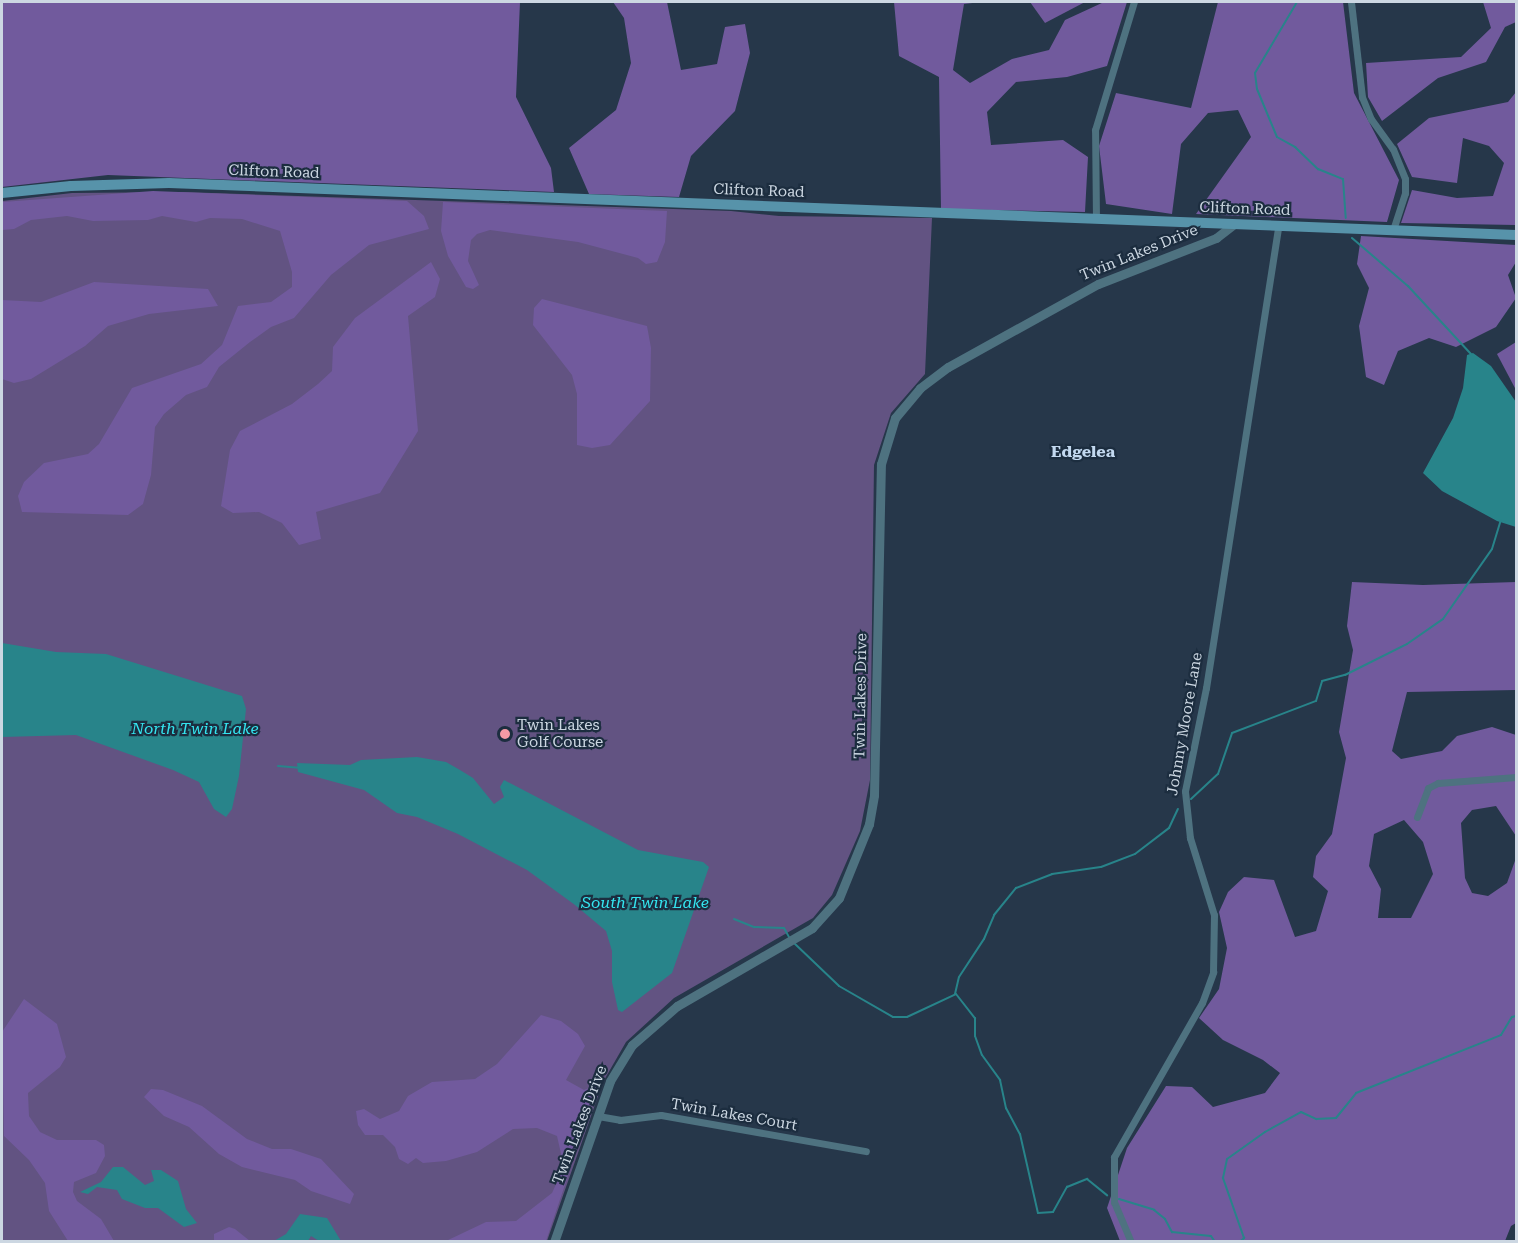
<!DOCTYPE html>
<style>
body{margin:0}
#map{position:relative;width:1518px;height:1243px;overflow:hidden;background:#26374a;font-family:"Roboto Serif",serif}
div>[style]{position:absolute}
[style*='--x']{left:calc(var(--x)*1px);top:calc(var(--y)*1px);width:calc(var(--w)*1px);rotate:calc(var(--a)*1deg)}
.green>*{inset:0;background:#625382}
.forest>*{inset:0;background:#715a9d}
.water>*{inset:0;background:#28848a}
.stream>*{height:2px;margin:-1px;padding:0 1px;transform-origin:1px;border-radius:1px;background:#28848a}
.minor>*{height:7px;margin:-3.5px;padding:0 3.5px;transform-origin:3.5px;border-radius:3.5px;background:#4e7280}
.tertiary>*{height:9px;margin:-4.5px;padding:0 4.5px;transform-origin:4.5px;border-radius:4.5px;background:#4e7280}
.secondary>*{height:10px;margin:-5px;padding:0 5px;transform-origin:5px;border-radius:5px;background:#5793aa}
.dots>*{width:16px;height:16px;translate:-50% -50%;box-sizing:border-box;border:3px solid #1c2d3f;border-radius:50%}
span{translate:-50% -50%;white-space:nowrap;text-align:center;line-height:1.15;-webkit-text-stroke:4.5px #1c2d3f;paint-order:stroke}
.street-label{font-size:15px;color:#ccd7e2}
.poi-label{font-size:15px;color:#ccd7e2}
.left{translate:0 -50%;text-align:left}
.neighbourhood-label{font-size:16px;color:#c3d9f0;font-weight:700}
.water-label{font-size:16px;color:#34e5ef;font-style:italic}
.frame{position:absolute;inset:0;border:3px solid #ccd7e2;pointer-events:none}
</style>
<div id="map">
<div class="green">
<i style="clip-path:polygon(183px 192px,731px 211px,779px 216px,932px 218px,925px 374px,891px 413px,874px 465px,870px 780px,860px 831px,832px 895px,813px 918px,674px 998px,626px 1042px,603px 1082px,547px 1241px,2px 1241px,2px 201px,72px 193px)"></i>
</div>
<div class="forest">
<i style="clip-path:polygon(2px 2px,520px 2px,516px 97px,551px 168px,554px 192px,108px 175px,2px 187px)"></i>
<i style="clip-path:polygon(613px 2px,667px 2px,681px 70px,717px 64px,725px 27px,745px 24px,750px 53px,735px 111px,691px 156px,679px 197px,589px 194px,569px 148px,616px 110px,631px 63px,624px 18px)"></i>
<i style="clip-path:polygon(894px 2px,981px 2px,964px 4px,953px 70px,970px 83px,1012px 59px,1049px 50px,1065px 20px,1104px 2px,1127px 2px,1107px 66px,1067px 77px,1016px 82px,987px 112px,991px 145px,1063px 140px,1088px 157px,1085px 212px,941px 209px,939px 77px,899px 56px)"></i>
<i style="clip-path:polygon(1030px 2px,1085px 2px,1045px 23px)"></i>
<i style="clip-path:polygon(1218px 2px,1343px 2px,1354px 93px,1399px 180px,1387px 222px,1196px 214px,1251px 137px,1238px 110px,1208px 113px,1181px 144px,1172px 214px,1106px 204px,1099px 146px,1116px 93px,1191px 108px)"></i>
<i style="clip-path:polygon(1483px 2px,1516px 2px,1516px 22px,1505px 27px,1486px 62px,1438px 78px,1382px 121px,1368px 97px,1366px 63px,1461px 57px,1491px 28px)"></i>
<i style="clip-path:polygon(1516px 92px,1516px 225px,1401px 223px,1412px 190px,1457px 198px,1493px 196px,1504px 163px,1489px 146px,1463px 138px,1457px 183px,1412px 177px,1397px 144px,1429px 118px,1508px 102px)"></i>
<i style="clip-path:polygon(153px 191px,407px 201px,424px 216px,429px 229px,369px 245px,331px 275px,294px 318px,271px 327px,250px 342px,219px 367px,207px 387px,186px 395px,164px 414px,155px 427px,151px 475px,143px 504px,128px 515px,22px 512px,18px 496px,24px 482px,44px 463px,88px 454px,99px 444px,132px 388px,201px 364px,222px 345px,238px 306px,271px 302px,292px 287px,292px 272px,280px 231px,242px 219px,210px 218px,196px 222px,162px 216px,148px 220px,93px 221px,67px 216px,31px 220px,14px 229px,2px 230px,2px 202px)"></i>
<i style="clip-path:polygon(443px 202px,667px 211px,665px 242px,657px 262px,646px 264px,638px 258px,578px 242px,490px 230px,477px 234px,471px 240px,468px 261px,479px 285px,473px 289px,466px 287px,448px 256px,441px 231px)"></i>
<i style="clip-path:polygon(1361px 236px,1516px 245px,1516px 262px,1508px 275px,1516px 298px,1496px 327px,1456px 347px,1429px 338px,1398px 351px,1384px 385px,1366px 377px,1359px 326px,1369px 288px,1357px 264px)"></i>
<i style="clip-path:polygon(431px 262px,440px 279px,435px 297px,408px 316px,418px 431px,380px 493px,316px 512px,321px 539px,299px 545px,282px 523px,259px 512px,233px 513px,221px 506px,230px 450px,240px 431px,292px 404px,318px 384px,332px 371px,333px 347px,355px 318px)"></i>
<i style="clip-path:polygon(94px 282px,208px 289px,218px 306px,149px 314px,108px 326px,85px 346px,31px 379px,14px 383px,2px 379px,2px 300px,41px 302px)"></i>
<i style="clip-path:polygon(542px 299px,647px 326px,651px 348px,650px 401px,610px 445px,592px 448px,577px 445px,577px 394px,572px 375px,533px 325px,534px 308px)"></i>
<i style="clip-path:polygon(1516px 342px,1516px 390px,1497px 354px)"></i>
<i style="clip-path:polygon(evenodd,1352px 582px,1423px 585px,1516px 582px,1516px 690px,1407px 692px,1392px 751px,1401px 759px,1442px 751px,1457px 736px,1492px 727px,1516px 735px,1516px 836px,1496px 806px,1472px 810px,1461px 823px,1465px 878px,1472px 893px,1488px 896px,1507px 883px,1516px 858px,1516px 1223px,1511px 1226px,1505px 1241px,1120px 1241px,1107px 1208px,1127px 1148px,1166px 1086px,1192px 1087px,1213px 1107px,1265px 1093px,1280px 1073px,1263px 1060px,1223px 1040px,1199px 1018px,1219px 989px,1227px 948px,1219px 912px,1228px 892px,1244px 877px,1274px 880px,1295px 937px,1316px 931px,1328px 891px,1313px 877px,1316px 856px,1332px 834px,1346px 758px,1339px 732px,1353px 650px,1347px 626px,1352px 582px,1404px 820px,1423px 842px,1433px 874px,1411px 918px,1378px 918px,1381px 889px,1369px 866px,1374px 834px,1404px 820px)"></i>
<i style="clip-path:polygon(24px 999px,57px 1024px,66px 1057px,60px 1067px,28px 1093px,29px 1116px,40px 1132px,57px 1140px,96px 1140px,104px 1145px,105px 1156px,96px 1173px,74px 1182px,73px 1192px,77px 1201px,101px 1219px,114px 1241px,68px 1241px,49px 1211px,45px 1183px,29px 1160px,4px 1136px,2px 1032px)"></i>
<i style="clip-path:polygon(541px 1015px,561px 1021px,578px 1034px,585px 1046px,566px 1080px,584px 1090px,599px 1084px,546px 1241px,446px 1241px,486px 1222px,516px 1221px,552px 1193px,564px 1167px,557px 1136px,537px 1128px,513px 1129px,477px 1152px,446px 1161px,423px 1163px,416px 1158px,408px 1164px,399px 1159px,395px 1147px,383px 1135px,365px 1135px,358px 1125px,356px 1111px,364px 1109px,380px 1119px,399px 1111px,408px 1096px,432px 1082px,475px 1079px,497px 1064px)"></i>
<i style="clip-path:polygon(151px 1089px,163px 1090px,202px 1106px,247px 1139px,272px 1149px,291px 1149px,321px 1159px,354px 1194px,350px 1204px,311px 1191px,295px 1180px,242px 1167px,219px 1154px,189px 1127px,164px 1116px,144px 1097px)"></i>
<i style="clip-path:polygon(229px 1227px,235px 1229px,250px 1241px,214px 1241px,214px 1234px)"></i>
</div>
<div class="water">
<i style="clip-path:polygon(1473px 353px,1491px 366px,1516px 402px,1516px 527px,1497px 521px,1442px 491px,1423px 473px,1453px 418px,1463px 388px,1467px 355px)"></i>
<i style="clip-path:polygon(2px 643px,56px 652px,106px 654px,242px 696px,246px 709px,239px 776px,232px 809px,226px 817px,214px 809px,199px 782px,173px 770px,76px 735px,2px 737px)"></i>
<i style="clip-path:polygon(417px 757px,446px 762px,460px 770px,473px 778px,494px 804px,504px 797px,500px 787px,504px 780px,638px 850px,703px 862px,709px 867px,672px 973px,622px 1012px,618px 1010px,612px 982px,612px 951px,606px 931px,575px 905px,527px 870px,458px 834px,417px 817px,397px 813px,364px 790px,298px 772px,297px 763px,350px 765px,361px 760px)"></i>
<i style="clip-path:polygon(113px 1167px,123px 1167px,145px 1185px,154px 1181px,151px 1170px,161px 1170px,178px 1181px,186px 1209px,197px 1223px,184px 1227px,158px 1208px,145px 1208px,122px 1199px,117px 1190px,97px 1187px,88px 1194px,80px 1192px,101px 1182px)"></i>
<i style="clip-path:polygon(300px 1214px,327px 1218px,341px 1241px,319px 1241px,311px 1236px,308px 1241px,274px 1241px,286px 1234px)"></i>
</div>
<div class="stream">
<i style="--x:1297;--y:2;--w:82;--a:120.6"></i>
<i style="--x:1255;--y:73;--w:16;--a:83"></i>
<i style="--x:1257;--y:89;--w:52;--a:67.4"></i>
<i style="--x:1277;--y:137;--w:21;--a:29"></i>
<i style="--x:1295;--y:147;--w:32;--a:44"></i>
<i style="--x:1318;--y:169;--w:27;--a:22"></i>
<i style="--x:1343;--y:179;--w:39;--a:86"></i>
<i style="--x:1352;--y:238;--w:74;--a:40.6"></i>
<i style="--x:1408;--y:286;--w:93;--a:47.2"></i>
<i style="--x:278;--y:766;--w:21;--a:5"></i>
<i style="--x:1191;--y:799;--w:37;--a:-43"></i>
<i style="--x:1218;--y:774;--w:43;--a:-71.1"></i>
<i style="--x:1232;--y:733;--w:90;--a:-20.9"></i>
<i style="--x:1316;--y:701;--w:21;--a:-73"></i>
<i style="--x:1322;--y:681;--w:24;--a:-15"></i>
<i style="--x:1345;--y:675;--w:69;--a:-26.6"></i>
<i style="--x:1407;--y:644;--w:44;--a:-34.8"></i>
<i style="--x:1443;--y:619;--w:85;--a:-55"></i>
<i style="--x:1492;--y:549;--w:30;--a:-73"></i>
<i style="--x:734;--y:919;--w:22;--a:22"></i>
<i style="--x:754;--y:927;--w:30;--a:2"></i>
<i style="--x:784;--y:928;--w:13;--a:61"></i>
<i style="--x:794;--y:943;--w:62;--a:43.7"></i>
<i style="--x:839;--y:986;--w:62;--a:29.9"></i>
<i style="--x:893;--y:1017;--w:14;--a:0"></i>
<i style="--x:907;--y:1017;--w:54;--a:-25.1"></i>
<i style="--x:956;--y:994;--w:31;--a:52"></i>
<i style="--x:975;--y:1018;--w:18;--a:90"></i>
<i style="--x:975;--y:1036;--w:20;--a:70"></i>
<i style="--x:982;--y:1055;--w:31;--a:54"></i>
<i style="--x:1000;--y:1080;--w:29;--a:78"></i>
<i style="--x:1006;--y:1108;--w:30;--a:62"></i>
<i style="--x:1020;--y:1134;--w:81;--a:77.2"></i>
<i style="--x:1038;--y:1213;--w:15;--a:-4"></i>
<i style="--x:1053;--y:1212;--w:29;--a:-61"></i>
<i style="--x:1067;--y:1187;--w:22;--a:-22"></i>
<i style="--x:1087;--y:1179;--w:26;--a:39"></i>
<i style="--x:955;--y:994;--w:17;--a:-77"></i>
<i style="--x:959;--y:977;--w:45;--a:-56.7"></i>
<i style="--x:984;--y:939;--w:26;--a:-67"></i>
<i style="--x:994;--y:915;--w:35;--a:-51"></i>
<i style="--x:1016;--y:888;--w:39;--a:-21"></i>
<i style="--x:1052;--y:874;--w:49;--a:-8.1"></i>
<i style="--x:1101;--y:867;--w:36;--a:-21"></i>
<i style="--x:1135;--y:854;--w:43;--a:-37.4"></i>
<i style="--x:1169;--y:828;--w:21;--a:-65"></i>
<i style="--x:1119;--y:1199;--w:37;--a:17"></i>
<i style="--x:1154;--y:1210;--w:14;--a:39"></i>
<i style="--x:1165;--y:1219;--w:15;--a:62"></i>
<i style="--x:1172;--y:1232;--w:39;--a:6"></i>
<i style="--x:1211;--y:1236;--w:7;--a:56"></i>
<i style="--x:1240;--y:1242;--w:6;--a:-45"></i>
<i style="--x:1244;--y:1238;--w:64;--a:-109.3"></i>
<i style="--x:1223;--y:1178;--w:19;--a:-78"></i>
<i style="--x:1227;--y:1159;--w:47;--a:-35.4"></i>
<i style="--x:1265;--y:1132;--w:41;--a:-29.1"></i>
<i style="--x:1301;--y:1112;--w:17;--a:25"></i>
<i style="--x:1316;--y:1119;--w:20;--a:-3"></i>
<i style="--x:1336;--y:1118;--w:32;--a:-51"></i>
<i style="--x:1356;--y:1093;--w:156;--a:-21.8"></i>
<i style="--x:1501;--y:1035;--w:21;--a:-59"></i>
<i style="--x:1512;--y:1017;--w:4;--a:-14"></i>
</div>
<div class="minor">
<i style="--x:1351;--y:2;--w:96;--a:83.4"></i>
<i style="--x:1362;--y:97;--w:24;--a:68"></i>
<i style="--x:1371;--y:119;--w:37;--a:54"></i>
<i style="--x:1393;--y:149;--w:32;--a:68"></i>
<i style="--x:1405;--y:179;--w:14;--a:90"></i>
<i style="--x:1405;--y:193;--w:39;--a:108"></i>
<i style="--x:1096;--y:219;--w:89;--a:-90.6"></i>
<i style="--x:1095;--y:130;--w:134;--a:-73.1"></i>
<i style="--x:1417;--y:817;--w:31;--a:-69"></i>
<i style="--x:1428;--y:788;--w:11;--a:-27"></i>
<i style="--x:1438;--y:783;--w:78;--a:-4.4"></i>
<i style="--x:598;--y:1116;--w:22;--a:10"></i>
<i style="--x:620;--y:1120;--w:41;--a:-7"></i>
<i style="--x:661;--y:1115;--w:208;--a:10"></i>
<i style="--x:1131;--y:1242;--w:43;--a:-113"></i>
<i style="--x:1114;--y:1202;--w:45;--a:-90"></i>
<i style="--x:1114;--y:1157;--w:177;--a:-60.3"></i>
<i style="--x:1202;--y:1003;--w:33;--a:-70"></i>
<i style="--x:1213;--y:972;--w:57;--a:-89"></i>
<i style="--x:1214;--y:915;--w:81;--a:-107.3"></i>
<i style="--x:1190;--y:838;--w:47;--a:-96.1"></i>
<i style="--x:1185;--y:791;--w:105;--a:-78.5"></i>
<i style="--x:1206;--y:688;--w:468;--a:-81.1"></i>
</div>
<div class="tertiary">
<i style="--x:554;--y:1242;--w:170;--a:-70.8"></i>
<i style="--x:610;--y:1081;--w:42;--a:-58.6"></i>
<i style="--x:632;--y:1045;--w:60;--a:-40.9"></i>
<i style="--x:677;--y:1006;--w:156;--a:-30"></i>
<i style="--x:812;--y:928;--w:40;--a:-48"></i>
<i style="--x:839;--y:898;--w:80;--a:-67.9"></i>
<i style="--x:869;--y:824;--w:29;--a:-80"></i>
<i style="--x:874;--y:795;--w:331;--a:-88.8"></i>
<i style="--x:881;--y:464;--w:48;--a:-73.1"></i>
<i style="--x:895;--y:418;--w:39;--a:-50"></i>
<i style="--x:920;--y:388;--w:35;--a:-37"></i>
<i style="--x:948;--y:367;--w:171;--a:-29"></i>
<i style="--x:1098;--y:284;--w:127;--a:-21.3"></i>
<i style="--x:1216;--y:238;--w:23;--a:-38"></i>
</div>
<div class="secondary">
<i style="--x:2;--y:193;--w:69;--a:-5.8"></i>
<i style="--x:71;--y:186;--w:98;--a:-1.8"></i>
<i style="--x:169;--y:183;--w:1348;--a:2.21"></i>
</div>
<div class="dots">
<i style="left:505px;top:734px;background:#f49aa5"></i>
</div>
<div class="street-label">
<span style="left:274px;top:172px;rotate:2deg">Clifton Road</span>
<span style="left:759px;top:191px;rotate:2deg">Clifton Road</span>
<span style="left:1245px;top:209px;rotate:2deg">Clifton Road</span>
<span style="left:1139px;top:253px;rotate:-22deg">Twin Lakes Drive</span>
<span style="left:861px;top:696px;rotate:-89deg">Twin Lakes Drive</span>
<span style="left:1185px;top:724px;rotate:-80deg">Johnny Moore Lane</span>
<span style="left:734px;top:1115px;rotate:10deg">Twin Lakes Court</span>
<span style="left:580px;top:1125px;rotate:-69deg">Twin Lakes Drive</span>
</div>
<div class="poi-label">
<span class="left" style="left:517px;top:734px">Twin Lakes<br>Golf Course</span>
</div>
<div class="neighbourhood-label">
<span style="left:1083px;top:452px">Edgelea</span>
</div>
<div class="water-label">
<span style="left:195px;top:729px">North Twin Lake</span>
<span style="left:645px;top:903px">South Twin Lake</span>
</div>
<div class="frame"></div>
</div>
